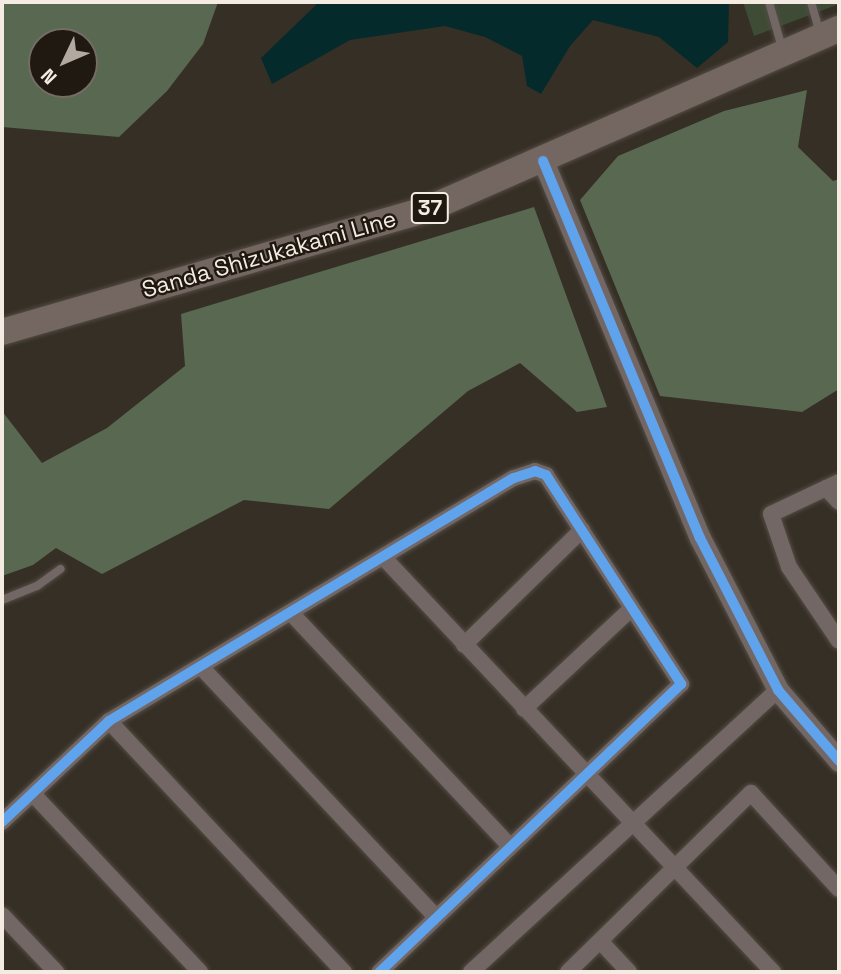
<!DOCTYPE html>
<style>
body{margin:0}
#map{position:relative;width:841px;height:974px;overflow:hidden;background:#362f25;font-family:"Space Grotesk",sans-serif}
div>[style]{position:absolute}
[style*='--x']{left:calc(var(--x)*1px);top:calc(var(--y)*1px);width:calc(var(--w)*1px);rotate:calc(var(--a)*1deg)}
.green>*{inset:0;background:#3e4c36}
.forest>*{inset:0;background:#596850}
.water>*{inset:0;background:#052a2b}
.roads{filter:drop-shadow(0 0 2px #534c45) drop-shadow(0 0 2px #534c45)}
.service>*{height:8px;margin:-4px;padding:0 4px;transform-origin:4px;border-radius:4px;background:#726765}
.minor>*{height:16px;margin:-8px;padding:0 8px;transform-origin:8px;border-radius:8px;background:#726765}
.tertiary>*{height:21px;margin:-10.5px;padding:0 10.5px;transform-origin:10.5px;border-radius:10.5px;background:#726765}
.primary>*{height:26px;margin:-13px;padding:0 13px;transform-origin:13px;border-radius:13px;background:#746761}
.cycleway>*{height:10px;margin:-5px;padding:0 5px;transform-origin:5px;border-radius:5px;background:#60a3ed}
span{translate:-50% -50%;white-space:nowrap;text-align:center;line-height:1.15;-webkit-text-stroke:5px #1f1912;paint-order:stroke}
.shield-label span{padding:2px 5px;background:#1f1912;border:2px solid;border-radius:5px;-webkit-text-stroke-width:0}
.shield-label{font-size:21px;color:#f4ece2;font-weight:700}
.street-label{font-size:23px;color:#f4ece2}
.frame{position:absolute;inset:0;border:4px solid #f4ece2;pointer-events:none}
.north{position:absolute;left:28px;top:28px;width:70px;height:70px;box-sizing:border-box;background:#1f1912;border:2px solid #746d65;border-radius:50%;rotate:226deg;font-size:19px;font-weight:700;line-height:28px;text-align:center;color:#f4ece2}
.north::after{content:'';display:block;margin:auto;width:24px;height:32px;background:#b2aaa0;clip-path:polygon(50% 0,100% 100%,50% 72%,0 100%)}
</style>
<div id="map">
<div class="green">
<i style="clip-path:polygon(743px 2px,839px 2px,839px 4px,754px 36px)"></i>
</div>
<div class="forest">
<i style="clip-path:polygon(evenodd,2px 2px,218px 2px,203px 44px,167px 91px,119px 137px,2px 127px,2px 2px,42px 42px,84px 42px,84px 84px,42px 84px,42px 42px)"></i>
<i style="clip-path:polygon(807px 90px,798px 147px,833px 181px,839px 179px,839px 389px,802px 412px,660px 396px,580px 200px,618px 156px,724px 111px)"></i>
<i style="clip-path:polygon(534px 207px,607px 407px,577px 412px,520px 363px,468px 391px,329px 509px,244px 500px,102px 574px,56px 548px,33px 565px,2px 576px,2px 411px,42px 463px,107px 428px,185px 366px,181px 314px)"></i>
</div>
<div class="water">
<i style="clip-path:polygon(319px 2px,729px 2px,728px 42px,697px 68px,659px 37px,593px 20px,570px 46px,541px 94px,527px 86px,522px 56px,485px 37px,445px 26px,350px 40px,272px 84px,261px 58px)"></i>
</div>
<div class="roads">
<div class="service">
<i style="--x:769;--y:2;--w:48;--a:74.2"></i>
<i style="--x:811;--y:2;--w:33;--a:74"></i>
<i style="--x:2;--y:600;--w:38;--a:-22"></i>
<i style="--x:37;--y:586;--w:29;--a:-36"></i>
</div>
<div class="minor">
<i style="--x:839;--y:482;--w:75;--a:154.8"></i>
<i style="--x:771;--y:514;--w:56;--a:71.2"></i>
<i style="--x:789;--y:567;--w:89;--a:56"></i>
<i style="--x:826;--y:488;--w:19;--a:47"></i>
<i style="--x:385;--y:559;--w:567;--a:46.79"></i>
<i style="--x:292;--y:614;--w:318;--a:46.8"></i>
<i style="--x:464;--y:645;--w:165;--a:-44.3"></i>
<i style="--x:203;--y:669;--w:340;--a:46.8"></i>
<i style="--x:524;--y:709;--w:146;--a:-43.1"></i>
<i style="--x:109;--y:721;--w:344;--a:46.9"></i>
<i style="--x:33;--y:794;--w:244;--a:46.8"></i>
<i style="--x:2;--y:822;--w:147;--a:-43.3"></i>
<i style="--x:109;--y:721;--w:472;--a:-31"></i>
<i style="--x:514;--y:478;--w:22;--a:-18"></i>
<i style="--x:535;--y:471;--w:12;--a:20"></i>
<i style="--x:546;--y:475;--w:249;--a:57.1"></i>
<i style="--x:681;--y:684;--w:417;--a:136.3"></i>
<i style="--x:2;--y:915;--w:79;--a:46.5"></i>
<i style="--x:601;--y:942;--w:41;--a:47"></i>
<i style="--x:471;--y:972;--w:417;--a:-42.6"></i>
<i style="--x:568;--y:972;--w:256;--a:-44.4"></i>
<i style="--x:751;--y:793;--w:130;--a:47.5"></i>
</div>
<div class="tertiary">
<i style="--x:543;--y:161;--w:408;--a:67.4"></i>
<i style="--x:700;--y:538;--w:171;--a:62.8"></i>
<i style="--x:778;--y:690;--w:94;--a:49.3"></i>
</div>
<div class="primary">
<i style="--x:2;--y:332;--w:443;--a:-16.1"></i>
<i style="--x:428;--y:209;--w:449;--a:-23.7"></i>
</div>
</div>
<div class="cycleway">
<i style="--x:543;--y:161;--w:408;--a:67.4"></i>
<i style="--x:700;--y:538;--w:171;--a:62.8"></i>
<i style="--x:778;--y:690;--w:94;--a:49.3"></i>
<i style="--x:2;--y:822;--w:147;--a:-43.3"></i>
<i style="--x:109;--y:721;--w:472;--a:-31"></i>
<i style="--x:514;--y:478;--w:22;--a:-18"></i>
<i style="--x:535;--y:471;--w:12;--a:20"></i>
<i style="--x:546;--y:475;--w:249;--a:57.1"></i>
<i style="--x:681;--y:684;--w:417;--a:136.3"></i>
</div>
<div class="shield-label">
<span style="left:430px;top:208px">37</span>
</div>
<div class="street-label">
<span style="left:269px;top:254px;rotate:-16deg">Sanda Shizukakami Line</span>
</div>
<div class="frame"></div>
<div class="north">N</div>
</div>
